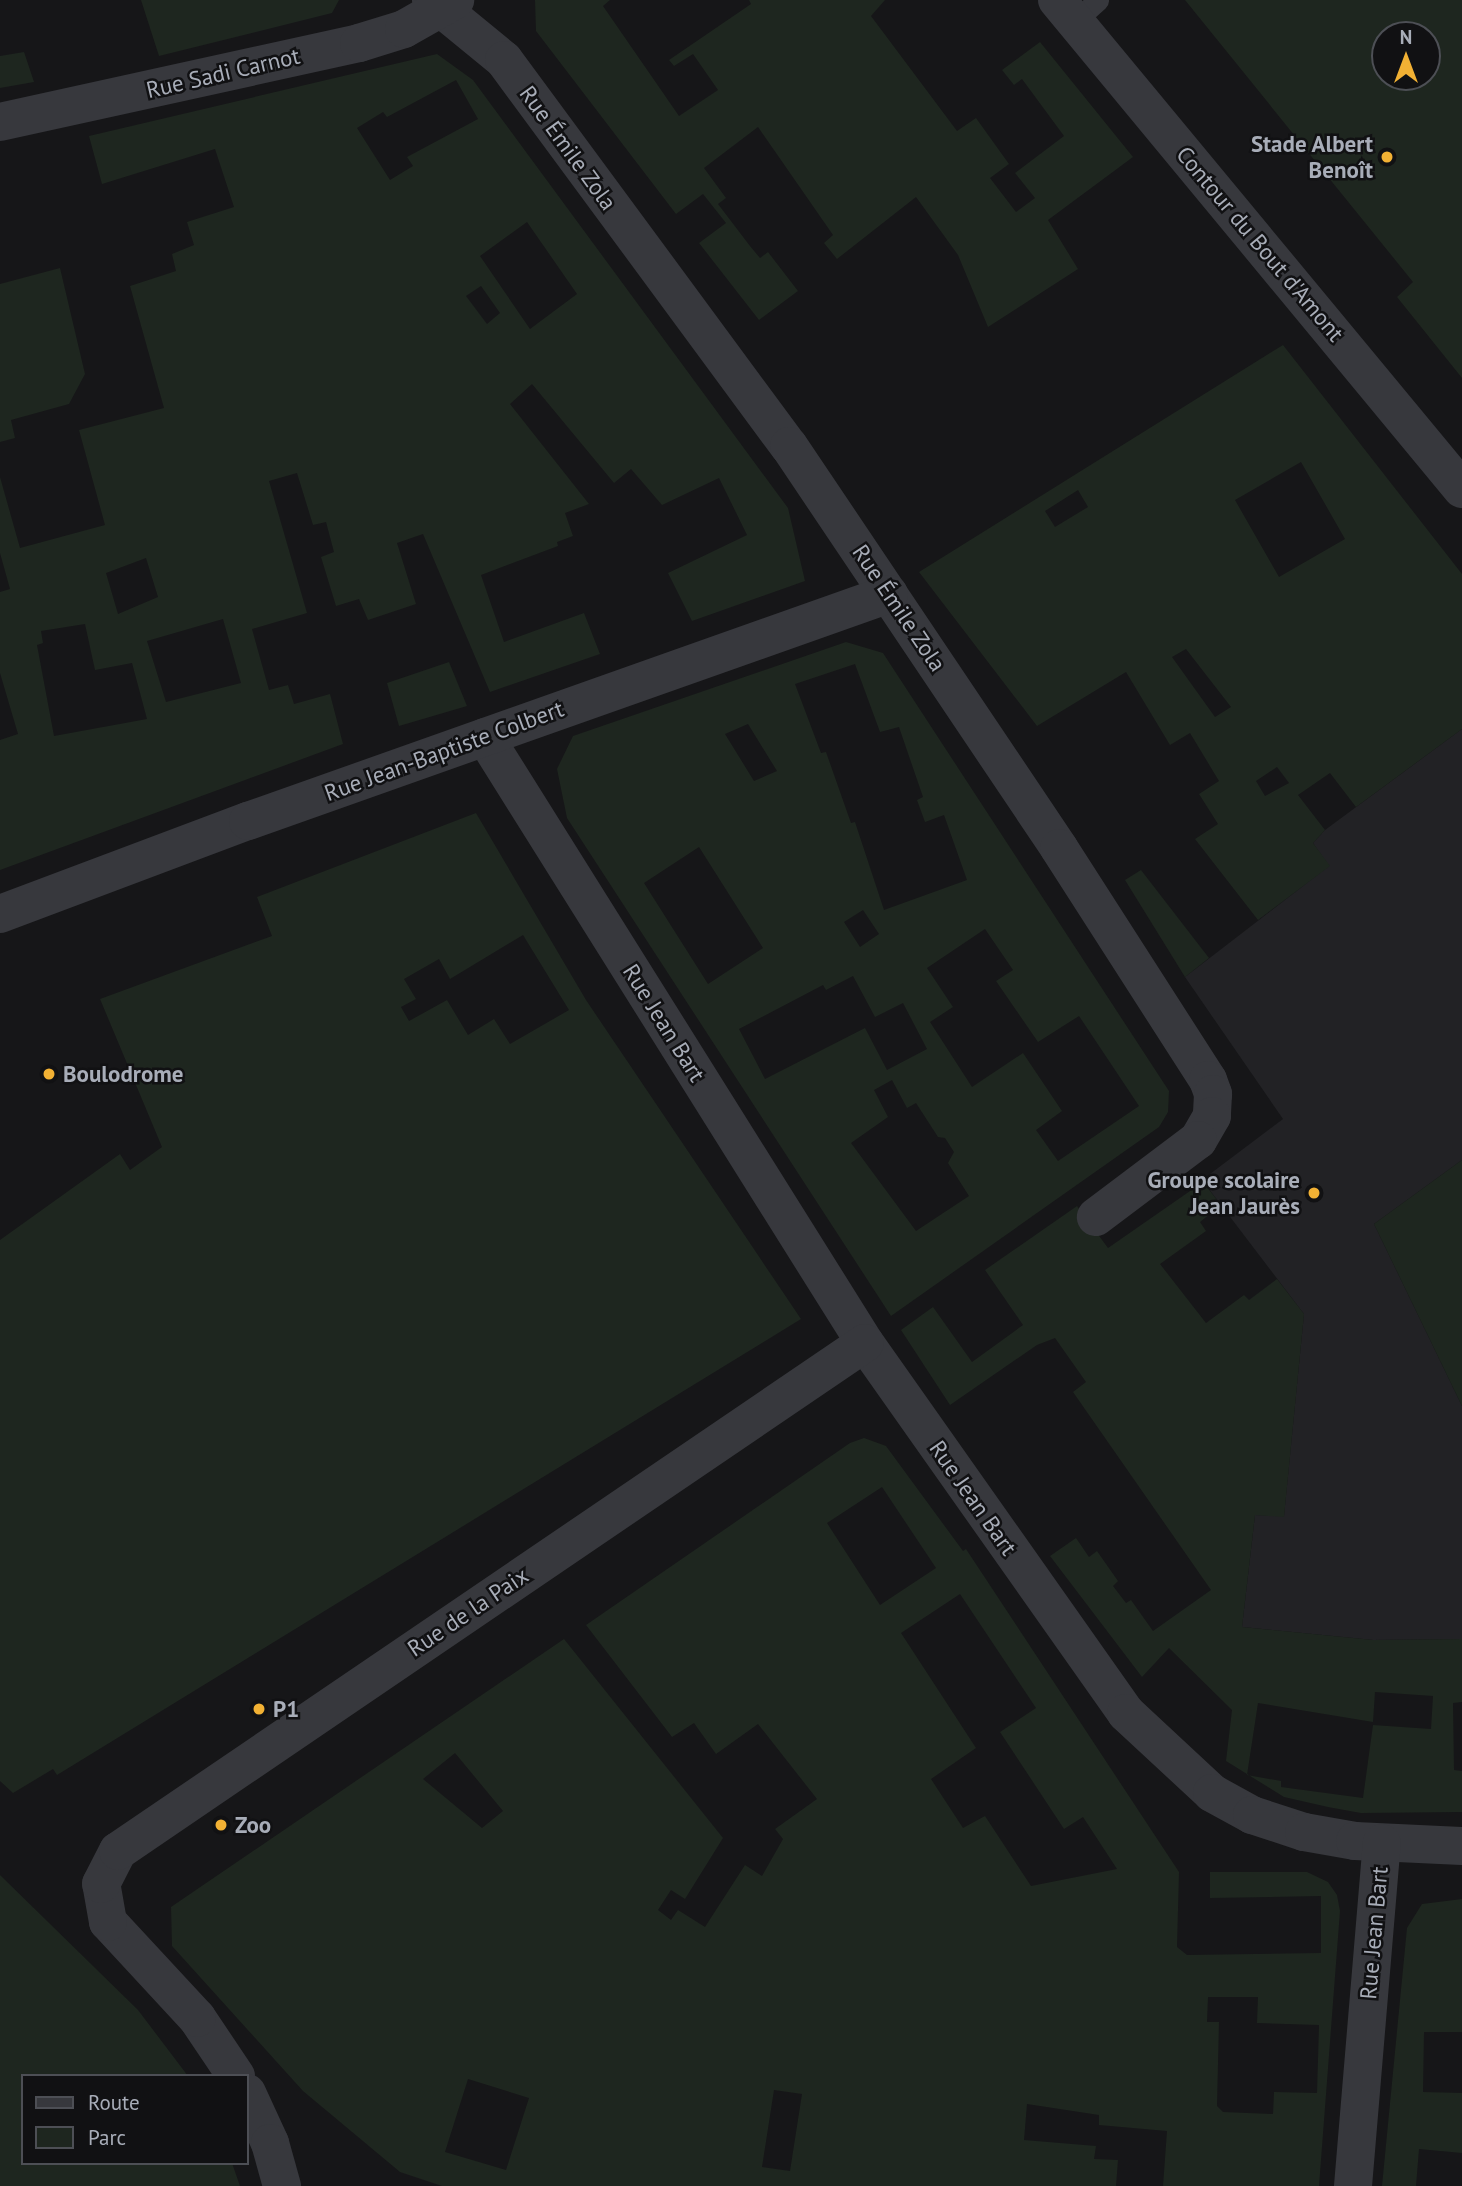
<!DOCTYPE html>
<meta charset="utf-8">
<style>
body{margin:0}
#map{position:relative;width:1462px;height:2186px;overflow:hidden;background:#161618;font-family:"PT Sans",sans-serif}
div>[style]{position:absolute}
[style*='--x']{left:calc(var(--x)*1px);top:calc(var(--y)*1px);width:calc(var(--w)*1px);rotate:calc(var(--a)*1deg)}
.built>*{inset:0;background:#222225}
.green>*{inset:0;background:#1e261f}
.lane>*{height:21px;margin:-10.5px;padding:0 10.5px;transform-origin:10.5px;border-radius:10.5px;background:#37383d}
.street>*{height:38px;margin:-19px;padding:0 19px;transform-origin:19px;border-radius:19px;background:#37383d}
.dots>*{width:19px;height:19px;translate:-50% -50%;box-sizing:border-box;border:4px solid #111113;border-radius:50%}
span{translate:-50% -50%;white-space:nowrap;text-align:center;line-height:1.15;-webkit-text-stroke:5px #111113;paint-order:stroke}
.street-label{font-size:23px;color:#a8adb8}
.poi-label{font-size:23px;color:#a8adb8;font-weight:700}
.right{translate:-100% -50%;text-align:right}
.left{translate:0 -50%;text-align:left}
.legend{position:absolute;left:21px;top:2074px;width:228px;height:91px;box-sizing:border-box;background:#111113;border:2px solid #4d4f55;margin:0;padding:9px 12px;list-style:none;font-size:21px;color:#a8adb8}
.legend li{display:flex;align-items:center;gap:14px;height:35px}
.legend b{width:35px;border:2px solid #4d4f55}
.north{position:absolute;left:1371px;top:21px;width:70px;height:70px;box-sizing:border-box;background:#111113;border:2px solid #4d4f55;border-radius:50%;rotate:0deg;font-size:19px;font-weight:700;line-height:28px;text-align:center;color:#a8adb8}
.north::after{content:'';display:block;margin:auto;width:24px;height:32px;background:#f2b134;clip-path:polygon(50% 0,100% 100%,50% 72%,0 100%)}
</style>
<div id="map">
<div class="built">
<i style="clip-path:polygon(1462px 729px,1462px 1160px,1374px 1224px,1462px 1406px,1462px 1639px,1373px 1640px,1242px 1627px,1255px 1515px,1284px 1516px,1304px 1314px,1202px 1180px,1283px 1119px,1185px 977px,1329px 866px,1313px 843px,1325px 830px)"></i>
</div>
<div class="green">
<i style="clip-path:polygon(141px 0,339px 0,332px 13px,159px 56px)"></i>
<i style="clip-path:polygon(535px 0,610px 0,603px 6px,679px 116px,718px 90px,693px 54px,674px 66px,669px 60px,751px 4px,749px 0,885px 0,871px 16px,957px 131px,976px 118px,1009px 164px,990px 178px,1016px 212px,1035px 198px,1015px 173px,1064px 136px,1022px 79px,1014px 85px,1002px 70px,1040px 42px,1133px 157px,1048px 220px,1078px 269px,988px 327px,958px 255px,916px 197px,837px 259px,824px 243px,833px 235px,758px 127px,704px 168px,726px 198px,718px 204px,750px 246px,760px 258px,768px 252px,798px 291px,759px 320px,699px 243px,726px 223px,703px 194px,676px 214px,536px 31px)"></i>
<i style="clip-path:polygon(evenodd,1185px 0,1462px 0,1462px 378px,1397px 297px,1413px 282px,1185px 0,1385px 35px,1427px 35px,1427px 77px,1385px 77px,1385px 35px)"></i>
<i style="clip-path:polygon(24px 52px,34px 82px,0 88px,0 56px)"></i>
<i style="clip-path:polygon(evenodd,437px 54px,473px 80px,788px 508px,805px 581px,692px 621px,668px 573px,747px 535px,719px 478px,662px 505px,631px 469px,614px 483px,532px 384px,510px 404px,589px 504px,565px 513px,573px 536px,557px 542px,558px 546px,481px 575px,504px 642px,584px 613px,600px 654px,490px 692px,423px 534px,397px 543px,416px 604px,368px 620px,359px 599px,336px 606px,321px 557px,334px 552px,326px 522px,313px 525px,297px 473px,269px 481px,307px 613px,252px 629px,269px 690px,288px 685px,294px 704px,330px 694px,343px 744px,0 870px,0 740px,18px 734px,0 673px,0 592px,10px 589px,0 553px,0 477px,20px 548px,105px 525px,79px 430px,164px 408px,130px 286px,176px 271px,172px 254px,194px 245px,187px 222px,234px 207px,215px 149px,102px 184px,89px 136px,437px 54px,456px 80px,478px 119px,407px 157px,413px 166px,390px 180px,357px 128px,383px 112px,387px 117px,456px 80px,437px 54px,527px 222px,577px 294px,530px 329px,480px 256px,527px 222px,437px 54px,481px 286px,500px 313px,487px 324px,466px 296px,481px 286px,437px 54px,146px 558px,158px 597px,118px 614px,106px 573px,146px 558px,437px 54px,223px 619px,241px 683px,166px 702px,147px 641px,223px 619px,437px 54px,85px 624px,95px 670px,132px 663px,147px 719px,54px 736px,37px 645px,43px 643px,41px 631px,85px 624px)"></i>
<i style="clip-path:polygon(60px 268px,85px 374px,69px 404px,11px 420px,15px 438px,0 442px,0 284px)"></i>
<i style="clip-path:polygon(evenodd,1283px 345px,1462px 574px,1462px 729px,1356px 807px,1330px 773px,1298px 795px,1325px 830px,1313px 843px,1330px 866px,1258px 920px,1195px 839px,1218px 824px,1199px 794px,1219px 781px,1190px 733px,1170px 745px,1126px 672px,1037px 726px,919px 572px,1283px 345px,1301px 462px,1345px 539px,1279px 577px,1235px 500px,1301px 462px,1283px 345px,1078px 490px,1088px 507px,1055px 527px,1045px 511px,1078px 490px,1283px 345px,1186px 649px,1231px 707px,1215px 717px,1172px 657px,1186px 649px,1283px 345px,1277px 767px,1289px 783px,1265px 796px,1256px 781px,1277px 767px)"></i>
<i style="clip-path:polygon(evenodd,846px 642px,883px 653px,1169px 1091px,1168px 1112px,1159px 1127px,891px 1316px,567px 818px,557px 769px,573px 736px,846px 642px,855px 664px,880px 732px,899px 727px,923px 797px,917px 800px,925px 822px,944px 815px,967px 880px,884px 910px,855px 822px,851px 823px,826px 752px,821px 753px,795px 684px,855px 664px,846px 642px,748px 724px,777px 771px,754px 781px,725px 734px,748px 724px,846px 642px,699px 847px,763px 948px,708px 984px,644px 883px,699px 847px,846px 642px,863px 910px,879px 934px,860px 947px,844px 922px,863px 910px,846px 642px,985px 929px,1013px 970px,996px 981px,1038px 1042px,1079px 1016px,1139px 1106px,1058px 1161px,1036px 1130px,1062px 1111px,1023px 1053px,972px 1087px,930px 1022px,953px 1007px,927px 968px,985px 929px,846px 642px,853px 976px,875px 1017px,903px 1003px,927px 1049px,887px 1070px,865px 1028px,765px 1079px,739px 1029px,823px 985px,826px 990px,853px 976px,846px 642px,892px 1080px,907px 1108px,916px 1103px,938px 1137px,945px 1138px,954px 1152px,948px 1163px,969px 1196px,916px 1231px,851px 1143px,888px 1117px,874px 1090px,892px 1080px)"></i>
<i style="clip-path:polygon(449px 662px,467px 706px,399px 726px,387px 683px)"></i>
<i style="clip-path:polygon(evenodd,476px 813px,586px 1000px,801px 1319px,57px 1775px,53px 1769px,13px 1793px,0 1781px,0 1240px,120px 1154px,130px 1170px,162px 1147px,100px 999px,272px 936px,257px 897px,476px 813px,523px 935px,569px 1010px,510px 1044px,494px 1019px,468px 1035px,447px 1000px,409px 1021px,401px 1007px,416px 999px,404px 979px,439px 959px,450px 979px,523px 935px)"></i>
<i style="clip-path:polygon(1141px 870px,1209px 958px,1185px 977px,1125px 880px)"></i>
<i style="clip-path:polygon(1462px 1160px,1462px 1406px,1374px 1224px)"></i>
<i style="clip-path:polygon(evenodd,1203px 1182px,1221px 1205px,1200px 1222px,1206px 1231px,1160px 1264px,1206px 1323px,1244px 1295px,1249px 1300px,1277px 1279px,1304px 1314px,1284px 1517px,1255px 1515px,1242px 1627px,1373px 1640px,1462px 1639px,1462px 1702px,1453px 1703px,1454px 1770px,1462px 1771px,1462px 1812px,1361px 1813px,1328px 1807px,1284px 1797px,1226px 1761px,1232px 1710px,1169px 1648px,1142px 1677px,1050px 1556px,1076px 1538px,1089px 1557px,1097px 1551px,1118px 1581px,1113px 1586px,1126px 1603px,1131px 1600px,1153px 1631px,1211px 1590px,1073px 1392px,1086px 1382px,1055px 1338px,1037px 1345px,950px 1405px,901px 1330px,933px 1307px,972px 1362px,1023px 1325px,985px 1270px,1077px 1206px,1108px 1248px,1203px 1182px,1375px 1692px,1433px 1696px,1431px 1729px,1373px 1725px,1363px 1798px,1281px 1787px,1281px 1781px,1247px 1775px,1258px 1703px,1373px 1722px,1375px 1692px)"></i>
<i style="clip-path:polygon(evenodd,864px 1438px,886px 1446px,963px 1551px,966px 1549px,1179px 1872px,1177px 1947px,1187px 1955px,1321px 1953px,1321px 1896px,1210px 1898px,1210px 1872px,1307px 1872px,1328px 1882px,1337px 1895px,1340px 1911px,1319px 2186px,1163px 2186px,1167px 2131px,1099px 2125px,1099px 2115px,1027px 2104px,1024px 2140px,1096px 2146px,1094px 2159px,1118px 2160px,1116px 2186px,442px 2186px,400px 2172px,303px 2091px,172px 1946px,171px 1907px,564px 1639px,723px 1838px,685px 1899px,671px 1890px,658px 1910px,671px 1920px,678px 1910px,705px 1927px,745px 1865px,762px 1876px,783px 1839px,775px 1829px,817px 1799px,758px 1724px,716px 1754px,694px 1723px,672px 1737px,586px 1625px,850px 1443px,864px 1438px,882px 1487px,936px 1568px,880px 1605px,827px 1523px,882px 1487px,864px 1438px,960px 1594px,1036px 1708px,1000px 1732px,1064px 1829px,1083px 1817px,1117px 1869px,1031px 1886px,985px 1816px,963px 1828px,931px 1779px,976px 1748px,901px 1633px,960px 1594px,864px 1438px,455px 1753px,503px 1811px,482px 1828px,423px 1779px,455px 1753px,864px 1438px,1208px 1997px,1258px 1997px,1257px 2023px,1319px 2025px,1317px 2093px,1274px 2092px,1273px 2114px,1223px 2112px,1217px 2106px,1219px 2022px,1207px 2022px,1208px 1997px,864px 1438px,468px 2079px,529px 2098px,506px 2170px,445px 2152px,468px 2079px,864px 1438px,774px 2090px,802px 2094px,790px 2171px,762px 2167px,774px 2090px)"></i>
<i style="clip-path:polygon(0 1875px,138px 2010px,188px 2076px,23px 2076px,23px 2163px,232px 2163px,240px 2186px,0 2186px)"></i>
<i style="clip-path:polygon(1462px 1899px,1462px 2032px,1424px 2032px,1423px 2092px,1462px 2093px,1462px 2153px,1419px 2149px,1416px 2186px,1382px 2186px,1407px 1928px,1422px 1904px)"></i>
</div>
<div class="lane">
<i style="--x:1075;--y:21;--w:31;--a:-42"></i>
</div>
<div class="street">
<i style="--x:431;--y:0;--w:94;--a:39.4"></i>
<i style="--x:504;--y:60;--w:480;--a:53.6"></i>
<i style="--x:789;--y:446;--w:484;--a:56.1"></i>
<i style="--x:1059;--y:848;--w:276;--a:57.3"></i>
<i style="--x:1208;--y:1080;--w:15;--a:70"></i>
<i style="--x:1213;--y:1094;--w:22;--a:93"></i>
<i style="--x:1212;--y:1116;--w:28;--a:120"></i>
<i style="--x:1198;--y:1140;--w:128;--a:143"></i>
<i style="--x:1057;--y:0;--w:635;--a:50.37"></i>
<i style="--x:0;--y:122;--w:368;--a:-12.4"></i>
<i style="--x:359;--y:43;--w:47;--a:-17.3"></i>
<i style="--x:404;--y:29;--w:59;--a:-29.6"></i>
<i style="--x:485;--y:737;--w:715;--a:57.91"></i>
<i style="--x:865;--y:1343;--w:453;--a:54.8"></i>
<i style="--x:1126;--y:1713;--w:117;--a:42.9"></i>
<i style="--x:1212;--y:1793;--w:46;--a:28.8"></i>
<i style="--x:1252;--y:1815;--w:55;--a:18.1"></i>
<i style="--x:1304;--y:1832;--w:52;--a:10"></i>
<i style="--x:1355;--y:1841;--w:107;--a:2.7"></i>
<i style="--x:0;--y:914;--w:265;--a:-20.6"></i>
<i style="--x:248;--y:821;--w:680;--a:-19.5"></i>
<i style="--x:236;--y:2076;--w:70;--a:-123.9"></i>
<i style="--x:197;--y:2018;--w:131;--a:-132.8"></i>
<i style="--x:108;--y:1922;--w:39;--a:-100"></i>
<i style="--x:101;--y:1884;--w:37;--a:-63"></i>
<i style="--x:118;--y:1851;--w:903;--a:-34.22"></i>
<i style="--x:247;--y:2093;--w:55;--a:65.3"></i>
<i style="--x:270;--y:2143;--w:45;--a:74.4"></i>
<i style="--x:1353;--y:2186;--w:344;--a:-85.2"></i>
</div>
<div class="dots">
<i style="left:1387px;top:157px;background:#f2b134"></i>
<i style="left:49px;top:1074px;background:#f2b134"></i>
<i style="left:1314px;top:1193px;background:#f2b134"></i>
<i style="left:259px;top:1709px;background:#f2b134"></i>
<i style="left:221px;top:1825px;background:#f2b134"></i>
</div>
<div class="street-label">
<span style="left:223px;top:73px;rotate:-13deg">Rue Sadi Carnot</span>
<span style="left:568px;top:148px;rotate:54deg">Rue Émile Zola</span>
<span style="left:1260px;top:244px;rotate:50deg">Contour du Bout d'Amont</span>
<span style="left:899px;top:608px;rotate:56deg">Rue Émile Zola</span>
<span style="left:444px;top:751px;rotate:-20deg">Rue Jean-Baptiste Colbert</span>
<span style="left:664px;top:1023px;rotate:58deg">Rue Jean Bart</span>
<span style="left:973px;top:1498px;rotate:55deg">Rue Jean Bart</span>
<span style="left:468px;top:1612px;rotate:-34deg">Rue de la Paix</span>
<span style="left:1374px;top:1933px;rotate:-85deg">Rue Jean Bart</span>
</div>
<div class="poi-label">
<span class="right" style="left:1373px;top:157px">Stade Albert<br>Benoît</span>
<span class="left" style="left:63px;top:1074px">Boulodrome</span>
<span class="right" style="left:1300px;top:1193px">Groupe scolaire<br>Jean Jaurès</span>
<span class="left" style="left:273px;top:1709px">P1</span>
<span class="left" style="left:235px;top:1825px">Zoo</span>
</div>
<ul class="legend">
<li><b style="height:9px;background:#37383d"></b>Route</li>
<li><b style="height:19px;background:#1e261f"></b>Parc</li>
</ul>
<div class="north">N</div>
</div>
